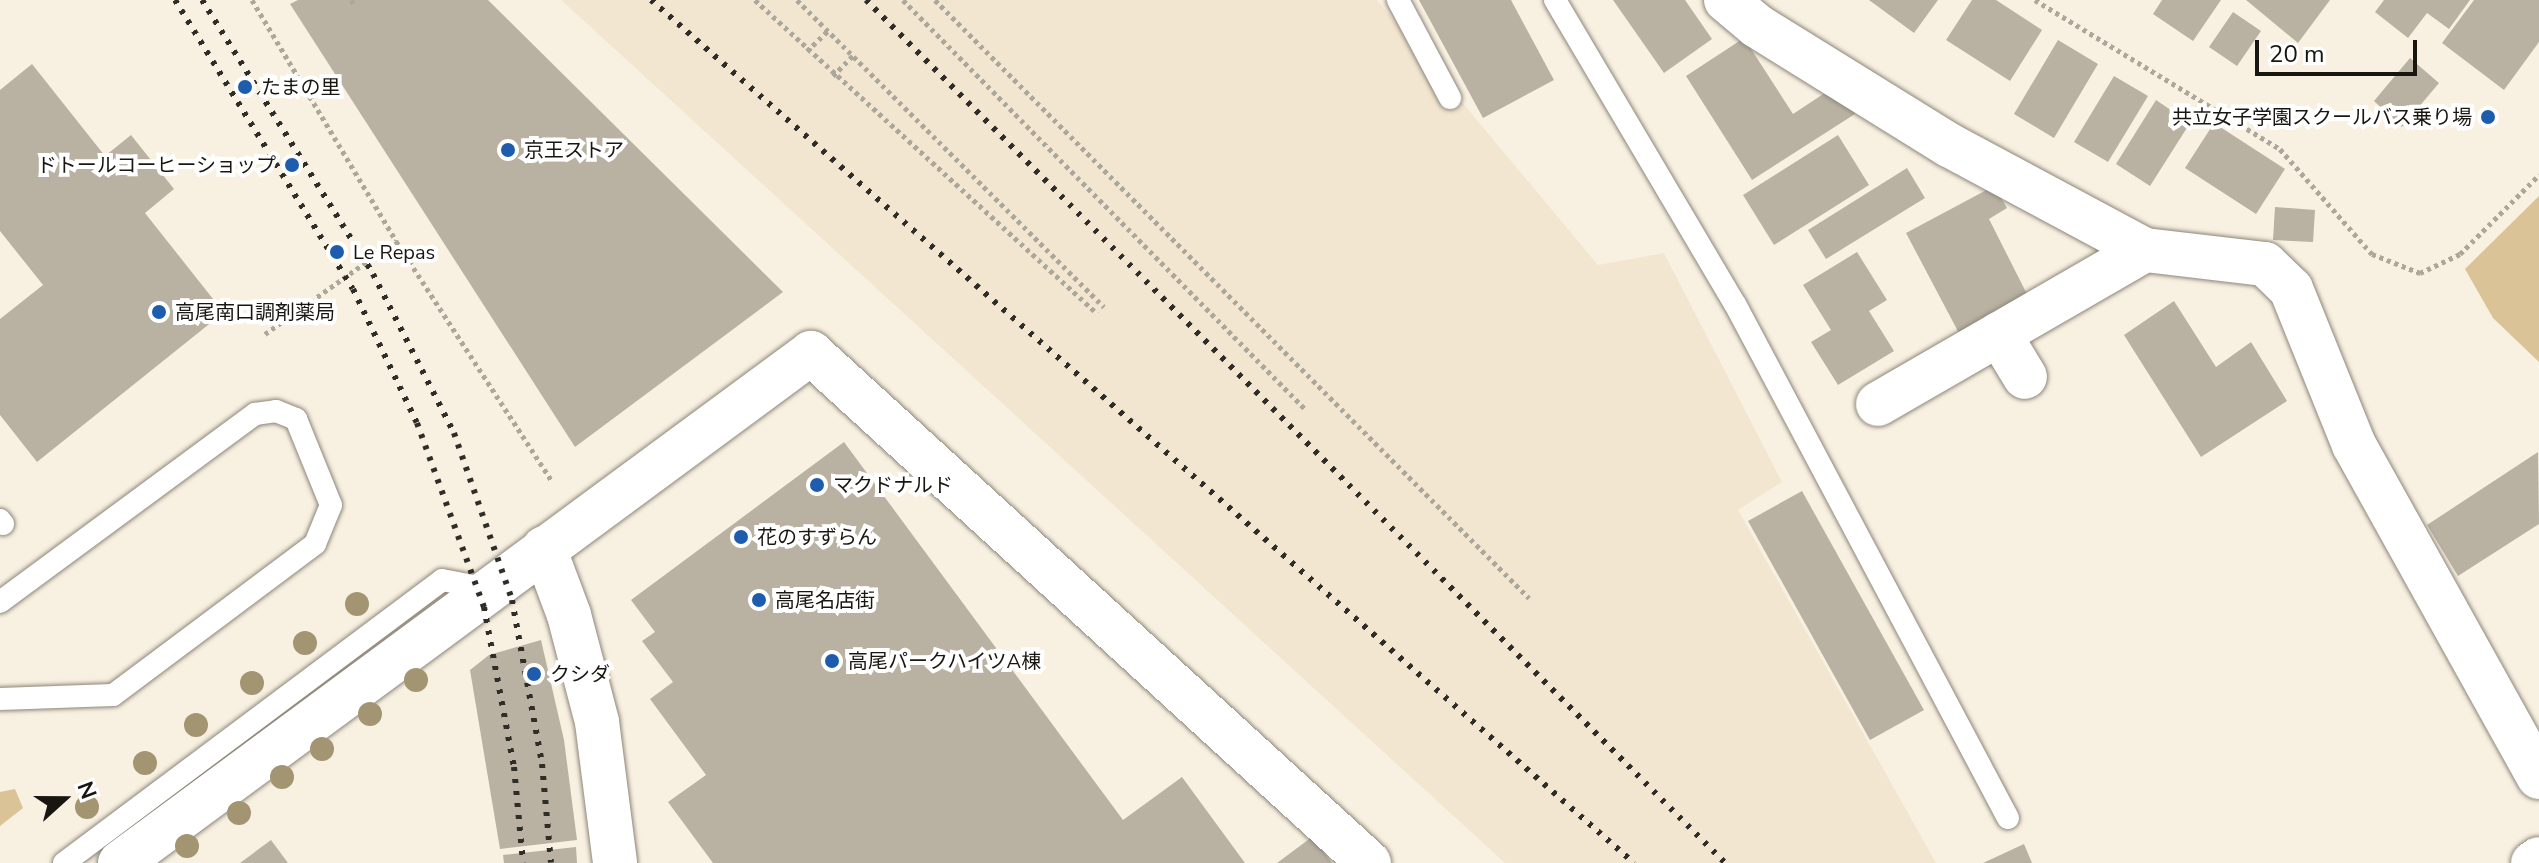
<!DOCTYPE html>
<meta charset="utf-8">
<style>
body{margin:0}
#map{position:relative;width:2539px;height:863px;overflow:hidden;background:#f8f1e2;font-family:"Nunito Sans","Noto Sans JP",sans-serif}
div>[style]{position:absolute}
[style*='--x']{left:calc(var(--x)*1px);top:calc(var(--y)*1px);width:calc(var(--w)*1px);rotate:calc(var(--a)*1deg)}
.built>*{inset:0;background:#f2e6d1}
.green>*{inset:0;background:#d9c397}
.building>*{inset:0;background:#b9b2a3}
.path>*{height:5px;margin-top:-2.5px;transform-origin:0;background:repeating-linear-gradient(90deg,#aca79b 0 4px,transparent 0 8px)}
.roads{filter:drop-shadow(0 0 2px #8d8679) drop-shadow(0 0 2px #8d8679)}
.lane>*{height:22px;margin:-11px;padding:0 11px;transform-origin:11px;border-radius:11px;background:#fff}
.street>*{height:44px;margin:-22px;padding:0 22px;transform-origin:22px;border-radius:22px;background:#fff}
.secondary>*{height:44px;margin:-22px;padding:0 22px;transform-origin:22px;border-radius:22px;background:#fff}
.rail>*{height:6px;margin-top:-3px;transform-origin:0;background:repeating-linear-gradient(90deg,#2f2d27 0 4px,transparent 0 12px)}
.trees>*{width:24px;height:24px;margin:-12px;border-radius:50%;background:#a39472}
.dots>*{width:22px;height:22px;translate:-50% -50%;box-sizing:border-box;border:4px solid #fff;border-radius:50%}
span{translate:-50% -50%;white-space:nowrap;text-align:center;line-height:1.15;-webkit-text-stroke:8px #fff;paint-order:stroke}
.poi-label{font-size:20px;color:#181611}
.left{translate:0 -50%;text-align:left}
.right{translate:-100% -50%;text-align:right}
.north{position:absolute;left:24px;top:759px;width:80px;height:80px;-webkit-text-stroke:6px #fff;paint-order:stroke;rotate:69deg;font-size:22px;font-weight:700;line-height:32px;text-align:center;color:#181611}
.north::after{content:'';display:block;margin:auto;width:28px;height:36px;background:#181611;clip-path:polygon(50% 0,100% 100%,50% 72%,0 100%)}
.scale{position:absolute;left:2255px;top:40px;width:162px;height:36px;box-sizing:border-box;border:4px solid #181611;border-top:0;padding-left:10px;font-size:24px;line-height:28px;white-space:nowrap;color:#181611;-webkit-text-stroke:6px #fff;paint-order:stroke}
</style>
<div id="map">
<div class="built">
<i style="clip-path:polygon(561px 0,1377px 0,1598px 265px,1664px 253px,1782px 482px,1738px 510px,1936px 863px,1505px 863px)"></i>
</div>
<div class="green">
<i style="clip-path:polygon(2539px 196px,2539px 362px,2493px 318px,2465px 269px)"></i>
<i style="clip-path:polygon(15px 789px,23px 808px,0 826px,0 792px)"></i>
</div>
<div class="building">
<i style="clip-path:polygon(298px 0,488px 0,783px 292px,575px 447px,290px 4px)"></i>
<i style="clip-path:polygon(1419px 0,1511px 0,1554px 80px,1483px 118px)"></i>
<i style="clip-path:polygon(1613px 0,1685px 0,1712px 39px,1664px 73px)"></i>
<i style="clip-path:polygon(1869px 0,1938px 0,1914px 33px)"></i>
<i style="clip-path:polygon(1972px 0,1996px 0,2042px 30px,2010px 81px,1946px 40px)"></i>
<i style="clip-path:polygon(2162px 0,2221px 0,2193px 41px,2153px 14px)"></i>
<i style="clip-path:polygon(2246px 0,2330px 0,2298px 43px)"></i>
<i style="clip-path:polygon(2384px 0,2470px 0,2449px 29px,2427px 13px,2408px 38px,2375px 12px)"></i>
<i style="clip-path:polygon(2474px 0,2539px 0,2539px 42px,2504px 90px,2442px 43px)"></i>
<i style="clip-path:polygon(2233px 12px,2261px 31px,2237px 66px,2209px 47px)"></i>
<i style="clip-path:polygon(1744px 38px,1793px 114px,1837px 85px,1855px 114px,1752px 180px,1686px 76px)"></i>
<i style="clip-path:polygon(2058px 40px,2098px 64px,2054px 138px,2014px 114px)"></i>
<i style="clip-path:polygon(2410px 58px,2439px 83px,2402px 127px,2374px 101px)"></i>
<i style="clip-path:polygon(32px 64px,105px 156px,131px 135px,174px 189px,145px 213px,217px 304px,206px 312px,213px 321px,37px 462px,0 415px,0 319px,43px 285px,0 231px,0 90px)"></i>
<i style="clip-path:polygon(2114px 76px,2148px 96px,2108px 162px,2074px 142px)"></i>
<i style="clip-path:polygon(2156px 100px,2190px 123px,2150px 186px,2116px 164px)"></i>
<i style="clip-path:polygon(2214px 123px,2285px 169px,2256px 214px,2185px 168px)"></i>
<i style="clip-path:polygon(1838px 135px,1869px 185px,1774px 245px,1743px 195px)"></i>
<i style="clip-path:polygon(1907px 168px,1925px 198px,1826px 259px,1808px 230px)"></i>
<i style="clip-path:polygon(1994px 186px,2007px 208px,1989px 219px,2031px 302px,1961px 337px,1906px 233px)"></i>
<i style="clip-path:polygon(2275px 207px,2315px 210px,2313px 242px,2273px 240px)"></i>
<i style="clip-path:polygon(1857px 252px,1887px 300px,1869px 311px,1894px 351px,1838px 385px,1811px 342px,1831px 330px,1803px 285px)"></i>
<i style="clip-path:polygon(2174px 301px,2216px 367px,2251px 342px,2287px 401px,2201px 457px,2124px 335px)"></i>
<i style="clip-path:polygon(844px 442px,1123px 820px,1182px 777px,1245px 863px,713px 863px,668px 802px,706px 775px,650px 699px,673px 682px,642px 641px,655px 632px,631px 600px)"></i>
<i style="clip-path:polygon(2538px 452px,2539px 524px,2458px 576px,2427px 525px)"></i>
<i style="clip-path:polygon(1802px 491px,1924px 710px,1870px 740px,1748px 521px)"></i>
<i style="clip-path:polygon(541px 640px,564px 740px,577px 840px,500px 849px,470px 670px,489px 655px)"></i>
<i style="clip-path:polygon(1312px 837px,1332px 863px,1277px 863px)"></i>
<i style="clip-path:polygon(271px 840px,288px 863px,240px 863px)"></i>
<i style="clip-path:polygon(2024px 844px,2032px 863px,1983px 863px)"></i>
<i style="clip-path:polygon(576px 847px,577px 863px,504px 863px,503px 855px)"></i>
</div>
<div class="path">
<i style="--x:252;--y:0;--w:281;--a:59.1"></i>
<i style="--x:396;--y:241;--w:286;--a:57"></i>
<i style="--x:351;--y:0;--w:7;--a:56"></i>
<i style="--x:755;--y:0;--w:464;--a:42.5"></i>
<i style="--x:797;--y:0;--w:434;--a:45"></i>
<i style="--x:903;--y:0;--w:575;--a:45.49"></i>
<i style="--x:935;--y:0;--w:843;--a:45.19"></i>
<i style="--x:2035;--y:0;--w:287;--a:31.3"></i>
<i style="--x:2280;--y:149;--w:140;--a:48.8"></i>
<i style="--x:2372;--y:254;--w:52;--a:21.6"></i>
<i style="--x:2420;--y:273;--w:44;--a:-25.4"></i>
<i style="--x:2460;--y:254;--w:112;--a:-45"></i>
<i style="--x:807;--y:51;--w:29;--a:-44"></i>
<i style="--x:833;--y:76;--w:29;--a:-46"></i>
<i style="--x:265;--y:334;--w:161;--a:-35.4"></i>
</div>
<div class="roads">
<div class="lane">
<i style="--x:1398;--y:0;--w:111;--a:62"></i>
<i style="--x:1555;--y:0;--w:353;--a:59.4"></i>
<i style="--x:1735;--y:304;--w:582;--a:62.03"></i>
<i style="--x:0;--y:520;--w:5;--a:53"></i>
<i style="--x:0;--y:602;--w:317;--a:-36.4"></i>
<i style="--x:255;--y:414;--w:21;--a:-8"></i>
<i style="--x:276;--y:411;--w:22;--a:22"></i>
<i style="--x:296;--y:419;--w:93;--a:67.9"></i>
<i style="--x:331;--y:505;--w:42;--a:112.3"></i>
<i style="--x:315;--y:544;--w:252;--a:143.2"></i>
<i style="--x:113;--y:695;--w:113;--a:178"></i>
<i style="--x:64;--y:863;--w:472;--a:-36.8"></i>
<i style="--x:442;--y:580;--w:48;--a:10.8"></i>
</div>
<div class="street">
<i style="--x:1726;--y:0;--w:40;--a:40"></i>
<i style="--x:1757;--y:26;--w:226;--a:31.8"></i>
<i style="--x:1949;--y:145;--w:222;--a:28.2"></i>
<i style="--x:2145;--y:250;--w:121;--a:6.7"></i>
<i style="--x:2265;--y:264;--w:36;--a:44"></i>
<i style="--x:2291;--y:289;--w:168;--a:68"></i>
<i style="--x:2354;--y:445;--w:380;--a:60.9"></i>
<i style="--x:1999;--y:334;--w:50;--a:58.8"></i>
<i style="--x:811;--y:353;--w:756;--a:42.43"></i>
<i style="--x:1878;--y:404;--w:308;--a:-30"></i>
<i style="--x:2533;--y:863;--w:7;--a:-34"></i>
</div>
<div class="secondary">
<i style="--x:544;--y:548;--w:72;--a:69.5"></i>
<i style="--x:569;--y:615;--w:111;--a:75.3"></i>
<i style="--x:597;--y:722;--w:142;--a:82.7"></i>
<i style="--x:120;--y:863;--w:859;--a:-36.43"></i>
</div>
</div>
<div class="rail">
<i style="--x:175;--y:0;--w:339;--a:58.4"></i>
<i style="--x:353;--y:289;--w:148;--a:64.5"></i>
<i style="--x:417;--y:423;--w:196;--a:70"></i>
<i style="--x:484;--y:607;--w:163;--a:79.4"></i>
<i style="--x:514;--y:767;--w:96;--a:84.6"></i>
<i style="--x:202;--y:0;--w:323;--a:58"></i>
<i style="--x:373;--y:274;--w:178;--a:63"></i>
<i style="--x:454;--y:433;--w:177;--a:70.8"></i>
<i style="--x:512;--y:600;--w:167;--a:79.6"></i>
<i style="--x:542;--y:764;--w:99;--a:84.8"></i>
<i style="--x:651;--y:0;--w:1308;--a:41.28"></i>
<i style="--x:866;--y:0;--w:1218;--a:45.13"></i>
</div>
<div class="trees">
<i style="left:357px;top:604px"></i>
<i style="left:305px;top:643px"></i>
<i style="left:416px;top:680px"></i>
<i style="left:252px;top:683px"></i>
<i style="left:370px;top:714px"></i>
<i style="left:196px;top:725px"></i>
<i style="left:322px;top:749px"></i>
<i style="left:145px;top:763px"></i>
<i style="left:282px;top:777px"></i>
<i style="left:87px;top:807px"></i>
<i style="left:239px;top:813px"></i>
<i style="left:187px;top:846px"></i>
</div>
<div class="dots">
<i style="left:245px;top:87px;background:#1e5cad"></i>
<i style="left:2488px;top:117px;background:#1e5cad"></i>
<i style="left:508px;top:150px;background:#1e5cad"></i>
<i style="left:292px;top:165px;background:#1e5cad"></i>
<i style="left:337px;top:252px;background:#1e5cad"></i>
<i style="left:159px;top:312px;background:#1e5cad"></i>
<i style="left:817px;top:485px;background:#1e5cad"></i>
<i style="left:741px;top:537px;background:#1e5cad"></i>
<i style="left:759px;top:600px;background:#1e5cad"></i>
<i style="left:832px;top:661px;background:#1e5cad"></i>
<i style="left:534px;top:674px;background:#1e5cad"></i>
</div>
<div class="poi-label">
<span class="left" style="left:261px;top:87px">たまの里</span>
<span class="right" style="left:2472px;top:117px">共立女子学園スクールバス乗り場</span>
<span class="left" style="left:524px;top:150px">京王ストア</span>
<span class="right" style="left:276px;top:165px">ドトールコーヒーショップ</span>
<span class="left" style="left:353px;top:252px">Le Repas</span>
<span class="left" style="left:175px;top:312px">高尾南口調剤薬局</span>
<span class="left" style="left:833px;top:485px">マクドナルド</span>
<span class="left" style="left:757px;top:537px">花のすずらん</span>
<span class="left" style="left:775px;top:600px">高尾名店街</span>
<span class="left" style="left:848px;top:661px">高尾パークハイツA棟</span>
<span class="left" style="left:550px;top:674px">クシダ</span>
</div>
<div class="north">N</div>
<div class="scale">20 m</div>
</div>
